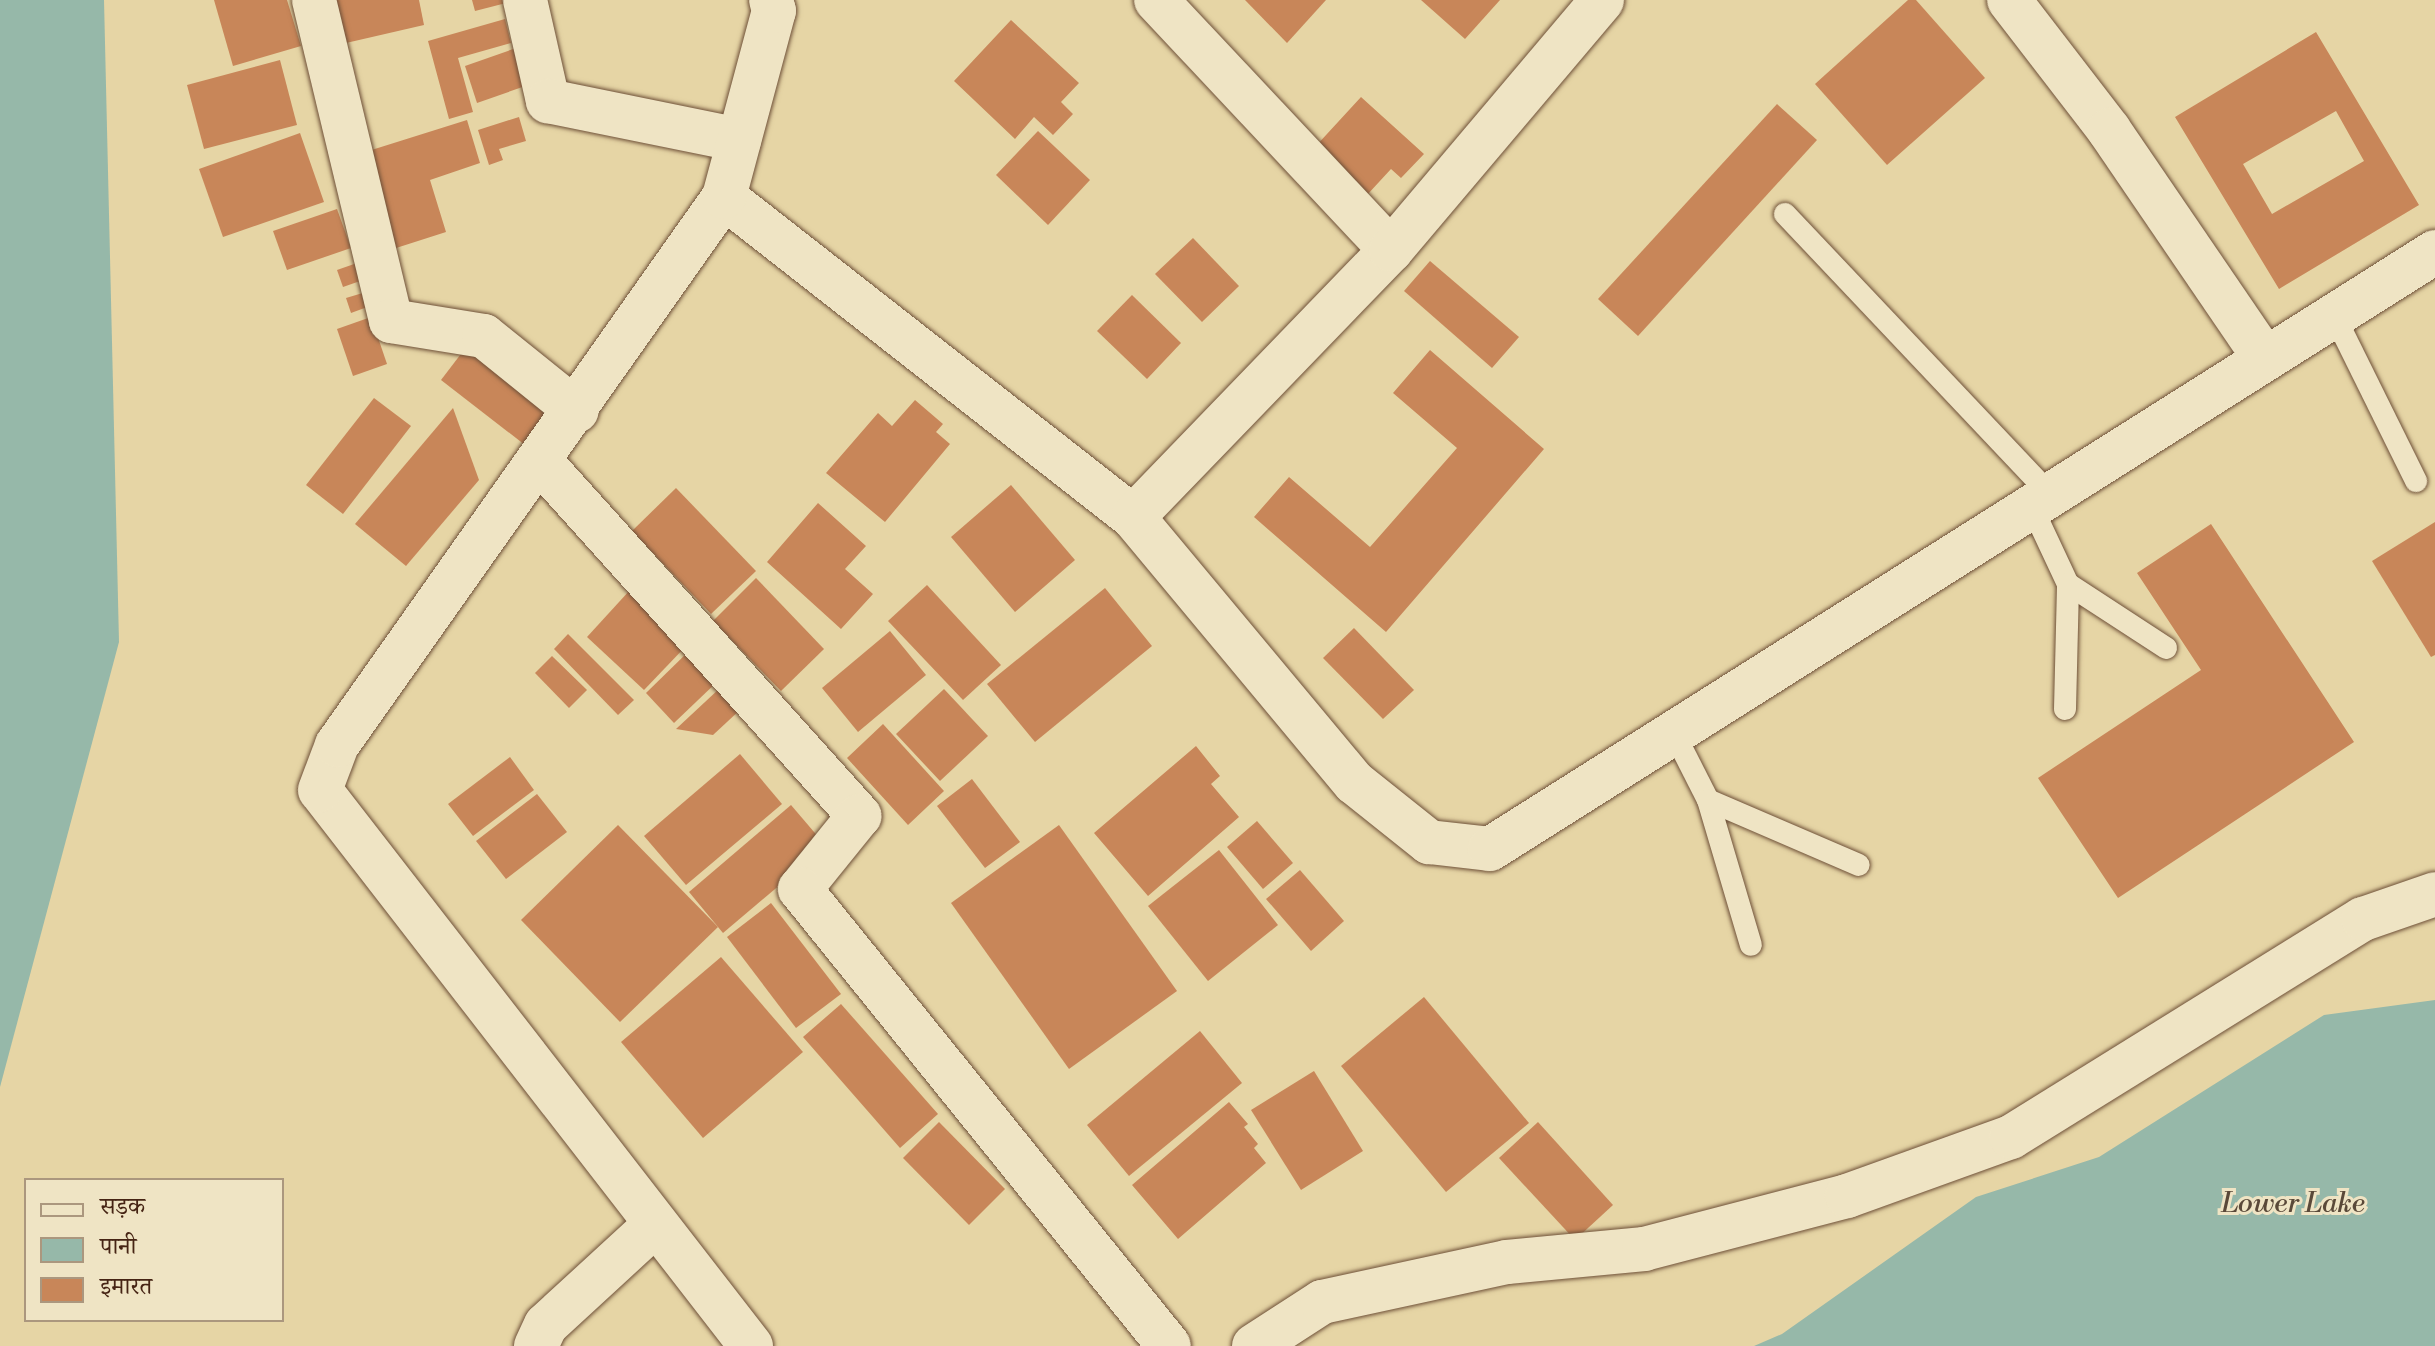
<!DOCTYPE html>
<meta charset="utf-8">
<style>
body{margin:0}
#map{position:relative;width:2435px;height:1346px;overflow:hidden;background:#e6d5a5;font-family:"Libre Bodoni","Noto Serif Devanagari",serif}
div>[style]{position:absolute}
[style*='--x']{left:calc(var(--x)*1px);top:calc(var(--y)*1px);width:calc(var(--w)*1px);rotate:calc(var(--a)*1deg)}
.water>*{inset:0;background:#96b8a9}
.building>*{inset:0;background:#c88659}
.roads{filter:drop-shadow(0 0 2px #6e5038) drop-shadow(0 0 2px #6e5038)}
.service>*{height:22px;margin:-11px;padding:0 11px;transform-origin:11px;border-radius:11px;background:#efe4c4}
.minor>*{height:44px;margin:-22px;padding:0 22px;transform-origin:22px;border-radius:22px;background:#efe4c4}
span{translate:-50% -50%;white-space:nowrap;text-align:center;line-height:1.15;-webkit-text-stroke:6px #efe4c4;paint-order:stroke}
.water-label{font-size:28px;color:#5a4939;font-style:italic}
.legend{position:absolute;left:24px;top:1178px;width:260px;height:144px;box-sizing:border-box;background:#efe4c4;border:2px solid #ab977e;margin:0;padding:10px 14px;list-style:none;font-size:24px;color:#462414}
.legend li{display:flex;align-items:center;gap:16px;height:40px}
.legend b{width:40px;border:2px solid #ab977e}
</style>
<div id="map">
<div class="water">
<i style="clip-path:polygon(0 0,104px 0,119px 642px,0 1087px)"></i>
<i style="clip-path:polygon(2435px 1000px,2435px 1346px,1754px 1346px,1782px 1334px,1976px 1197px,2099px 1157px,2324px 1015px)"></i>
</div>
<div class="building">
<i style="clip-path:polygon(214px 0,287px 0,301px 46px,233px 66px)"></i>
<i style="clip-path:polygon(323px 0,419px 0,424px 25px,333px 46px)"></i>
<i style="clip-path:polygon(472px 0,514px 0,514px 1px,475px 11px)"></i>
<i style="clip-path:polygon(1245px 0,1326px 0,1287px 43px)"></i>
<i style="clip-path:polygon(1421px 0,1500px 0,1465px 39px)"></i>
<i style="clip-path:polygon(1908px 0,1916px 0,1985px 78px,1887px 165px,1815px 84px)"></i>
<i style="clip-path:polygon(505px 19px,511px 43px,458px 58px,473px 112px,449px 119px,428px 41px)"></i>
<i style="clip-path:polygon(1011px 20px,1079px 83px,1061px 102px,1073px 114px,1053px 135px,1034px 117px,1015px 139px,954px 81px)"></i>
<i style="clip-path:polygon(evenodd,2316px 32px,2419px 205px,2279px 289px,2175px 117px,2316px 32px,2336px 111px,2364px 161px,2272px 214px,2243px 164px,2336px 111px)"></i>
<i style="clip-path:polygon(519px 47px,531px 84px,477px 103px,465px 66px)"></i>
<i style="clip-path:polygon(280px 60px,297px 125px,204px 149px,187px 85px)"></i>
<i style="clip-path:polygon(1361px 97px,1424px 154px,1401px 178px,1391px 169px,1367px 195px,1315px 147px)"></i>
<i style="clip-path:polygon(1777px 104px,1817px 140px,1638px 336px,1598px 299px)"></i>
<i style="clip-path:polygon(519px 117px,526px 141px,499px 149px,503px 160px,489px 165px,478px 130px)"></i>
<i style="clip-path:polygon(467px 120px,480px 163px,430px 180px,446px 232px,393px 249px,362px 153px)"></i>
<i style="clip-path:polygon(1038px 131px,1090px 180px,1048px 225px,996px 175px)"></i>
<i style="clip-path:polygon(300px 133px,324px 202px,223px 237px,199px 169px)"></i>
<i style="clip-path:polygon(337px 209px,351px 248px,287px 270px,273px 231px)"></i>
<i style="clip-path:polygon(1193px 238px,1239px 286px,1202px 322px,1155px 274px)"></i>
<i style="clip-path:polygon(1430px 261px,1519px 337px,1492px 368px,1404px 291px)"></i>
<i style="clip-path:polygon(357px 263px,363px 280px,343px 287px,337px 270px)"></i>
<i style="clip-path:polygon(366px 292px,370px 306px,351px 313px,346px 298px)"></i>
<i style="clip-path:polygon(1132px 295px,1181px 343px,1147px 379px,1097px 331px)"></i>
<i style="clip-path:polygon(371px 317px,387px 364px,353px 376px,337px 329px)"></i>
<i style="clip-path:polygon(467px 346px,560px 418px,534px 452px,441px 380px)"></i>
<i style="clip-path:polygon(1430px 350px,1544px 449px,1386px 632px,1254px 517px,1289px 477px,1370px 547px,1457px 448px,1393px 393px)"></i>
<i style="clip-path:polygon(374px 398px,411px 426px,343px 514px,306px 485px)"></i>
<i style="clip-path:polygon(915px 400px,943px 424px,936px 432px,950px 444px,885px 522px,826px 473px,878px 413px,892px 426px)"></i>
<i style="clip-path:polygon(453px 408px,479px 480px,406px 566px,355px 524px)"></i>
<i style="clip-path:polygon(1011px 485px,1075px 560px,1015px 612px,951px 537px)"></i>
<i style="clip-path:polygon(676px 488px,756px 571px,711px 614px,632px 531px)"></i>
<i style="clip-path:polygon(818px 503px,866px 546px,845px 569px,873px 594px,841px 629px,767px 562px)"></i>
<i style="clip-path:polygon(2435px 522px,2435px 655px,2431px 657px,2372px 561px)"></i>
<i style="clip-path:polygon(2211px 524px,2354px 742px,2118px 898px,2038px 778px,2201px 670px,2137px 573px)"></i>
<i style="clip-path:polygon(756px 578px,824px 649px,781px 691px,713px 621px)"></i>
<i style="clip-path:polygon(927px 585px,1001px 665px,963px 700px,888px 621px)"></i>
<i style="clip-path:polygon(1105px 588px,1152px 646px,1035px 742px,987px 684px)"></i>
<i style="clip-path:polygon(630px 590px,688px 644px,644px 690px,587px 637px)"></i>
<i style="clip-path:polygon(1354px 628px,1414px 690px,1383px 719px,1323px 658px)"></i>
<i style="clip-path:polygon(890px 631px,926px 675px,858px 732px,822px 688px)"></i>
<i style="clip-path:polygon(568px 634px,634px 700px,618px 715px,554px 649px)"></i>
<i style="clip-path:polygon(690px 650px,719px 680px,674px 723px,646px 693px)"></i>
<i style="clip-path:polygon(552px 656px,587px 690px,569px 708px,535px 673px)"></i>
<i style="clip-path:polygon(720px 688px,741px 709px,713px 735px,676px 729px)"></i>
<i style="clip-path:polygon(944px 689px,988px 736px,940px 781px,896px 734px)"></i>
<i style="clip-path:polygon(883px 724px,944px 791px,908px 825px,847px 758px)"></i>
<i style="clip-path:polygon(1196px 746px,1220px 776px,1211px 784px,1239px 817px,1148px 896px,1094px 833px)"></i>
<i style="clip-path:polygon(740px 754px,782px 804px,686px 885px,644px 836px)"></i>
<i style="clip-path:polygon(510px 757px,534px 790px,473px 836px,448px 804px)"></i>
<i style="clip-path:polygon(972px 779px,1020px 842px,985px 868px,937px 806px)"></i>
<i style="clip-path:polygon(537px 794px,567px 832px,506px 879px,476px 841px)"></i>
<i style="clip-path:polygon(791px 805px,826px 846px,723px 933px,689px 892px)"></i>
<i style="clip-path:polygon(1257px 821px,1293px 863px,1263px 889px,1227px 847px)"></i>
<i style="clip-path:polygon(618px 825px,718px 927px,620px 1022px,521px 920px)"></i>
<i style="clip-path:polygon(1059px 825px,1177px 991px,1069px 1069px,951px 903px)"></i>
<i style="clip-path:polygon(1219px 850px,1278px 925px,1208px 981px,1148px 906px)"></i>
<i style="clip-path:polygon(1300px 870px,1344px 921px,1311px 951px,1266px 899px)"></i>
<i style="clip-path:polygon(771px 903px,841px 994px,796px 1028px,727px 937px)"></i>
<i style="clip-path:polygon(721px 957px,803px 1052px,703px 1138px,621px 1042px)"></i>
<i style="clip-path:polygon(1424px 997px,1529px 1123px,1446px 1192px,1341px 1066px)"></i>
<i style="clip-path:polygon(841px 1004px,938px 1114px,900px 1148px,803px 1037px)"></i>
<i style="clip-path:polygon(1200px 1031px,1242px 1083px,1129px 1176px,1087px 1125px)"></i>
<i style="clip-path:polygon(1314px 1071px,1363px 1151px,1301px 1190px,1251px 1110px)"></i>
<i style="clip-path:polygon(1229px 1102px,1248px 1124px,1244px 1127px,1258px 1144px,1254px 1148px,1266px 1163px,1178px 1239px,1132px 1185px)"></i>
<i style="clip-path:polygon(939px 1122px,1005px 1189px,969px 1225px,903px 1158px)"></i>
<i style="clip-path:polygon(1538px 1122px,1613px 1205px,1575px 1240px,1499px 1158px)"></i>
</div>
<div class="roads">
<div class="service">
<i style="--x:1785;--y:214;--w:383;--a:46.6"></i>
<i style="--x:2335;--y:317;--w:183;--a:63.7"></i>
<i style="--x:2030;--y:503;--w:89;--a:64.9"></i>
<i style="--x:2068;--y:584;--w:117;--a:33.1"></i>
<i style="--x:2065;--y:709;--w:125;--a:-88.6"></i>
<i style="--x:1673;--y:731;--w:77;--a:63.1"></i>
<i style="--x:1708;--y:800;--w:164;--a:23.3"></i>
<i style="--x:1708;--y:800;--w:151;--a:73.5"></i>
</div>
<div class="minor">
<i style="--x:314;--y:0;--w:330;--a:76.5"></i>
<i style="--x:391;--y:321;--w:94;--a:9.2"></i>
<i style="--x:484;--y:336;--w:119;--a:38.9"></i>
<i style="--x:525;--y:0;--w:104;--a:77.2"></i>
<i style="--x:548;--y:101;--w:195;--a:11.5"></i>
<i style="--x:1156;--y:0;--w:343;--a:46.8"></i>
<i style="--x:2009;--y:0;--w:164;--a:52.4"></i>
<i style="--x:2109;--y:130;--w:275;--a:55.7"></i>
<i style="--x:724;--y:197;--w:519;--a:38.04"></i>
<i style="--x:1133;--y:517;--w:346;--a:50.2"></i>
<i style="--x:1355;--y:783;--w:95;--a:38.6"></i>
<i style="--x:1429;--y:842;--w:61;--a:6.5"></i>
<i style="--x:1490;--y:849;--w:1118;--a:-32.28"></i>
<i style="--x:539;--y:460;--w:479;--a:48"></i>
<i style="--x:859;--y:816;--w:94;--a:128.9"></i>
<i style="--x:800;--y:889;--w:587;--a:51.08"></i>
<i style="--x:1133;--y:517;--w:371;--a:-46"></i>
<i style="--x:1391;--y:250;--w:327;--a:-49.8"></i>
<i style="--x:536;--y:1346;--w:23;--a:-65"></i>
<i style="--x:546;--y:1325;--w:149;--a:-42.6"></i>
<i style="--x:751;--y:1346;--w:703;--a:-127.78"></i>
<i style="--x:320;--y:790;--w:48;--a:-69.3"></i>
<i style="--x:337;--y:745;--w:671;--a:-54.77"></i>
<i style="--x:724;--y:197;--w:193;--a:-75"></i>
<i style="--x:774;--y:11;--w:11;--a:-105"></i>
<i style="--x:1254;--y:1346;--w:81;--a:-32.9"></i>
<i style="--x:1322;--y:1302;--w:189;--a:-12.2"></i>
<i style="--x:1507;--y:1262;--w:138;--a:-5.4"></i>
<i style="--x:1644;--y:1249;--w:210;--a:-14.6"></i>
<i style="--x:1847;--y:1196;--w:174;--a:-19.8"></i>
<i style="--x:2011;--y:1137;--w:414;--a:-31.8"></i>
<i style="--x:2363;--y:919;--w:76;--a:-19.1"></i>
</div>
</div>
<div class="water-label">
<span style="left:2293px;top:1204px">Lower Lake</span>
</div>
<ul class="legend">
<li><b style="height:10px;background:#efe4c4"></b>सड़क</li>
<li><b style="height:22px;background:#96b8a9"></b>पानी</li>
<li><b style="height:22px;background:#c88659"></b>इमारत</li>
</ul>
</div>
